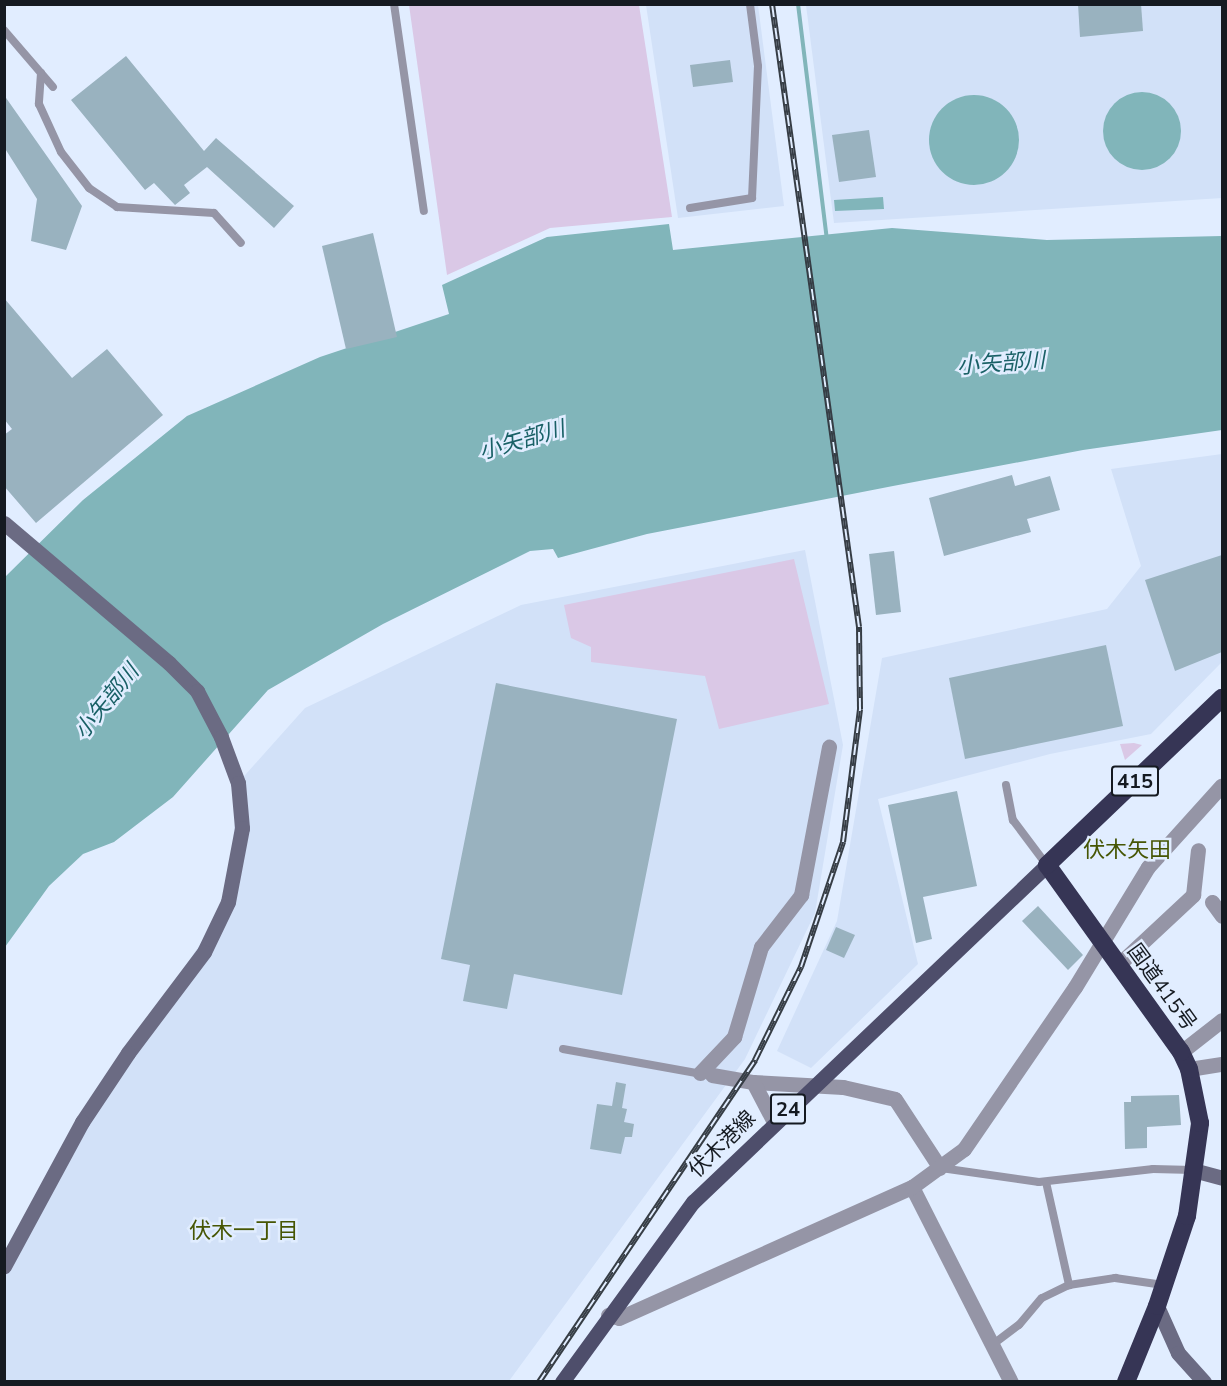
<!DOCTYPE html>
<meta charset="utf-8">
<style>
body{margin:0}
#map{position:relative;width:1227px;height:1386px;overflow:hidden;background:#e1edff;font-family:"Nunito Sans","Noto Sans JP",sans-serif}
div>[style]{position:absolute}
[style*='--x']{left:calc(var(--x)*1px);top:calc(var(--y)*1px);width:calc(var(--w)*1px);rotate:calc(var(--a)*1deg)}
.built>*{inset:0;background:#d2e1f8}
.green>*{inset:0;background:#dac8e6}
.water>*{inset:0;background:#81b5ba}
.round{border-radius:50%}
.stream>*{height:4px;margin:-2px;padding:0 2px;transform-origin:2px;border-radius:2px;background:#81b5ba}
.building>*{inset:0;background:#99b2bf}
.lane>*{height:8px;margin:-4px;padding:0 4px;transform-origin:4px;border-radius:4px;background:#9595a6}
.street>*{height:15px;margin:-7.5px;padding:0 7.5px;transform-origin:7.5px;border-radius:7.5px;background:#9595a6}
.secondary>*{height:15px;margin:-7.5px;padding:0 7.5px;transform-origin:7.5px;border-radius:7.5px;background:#6b6b83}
.primary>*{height:15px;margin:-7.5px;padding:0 7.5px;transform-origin:7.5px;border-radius:7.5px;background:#4e4e6b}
.highway>*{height:18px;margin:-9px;padding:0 9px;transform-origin:9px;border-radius:9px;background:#363555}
.rail>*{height:6px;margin-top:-3px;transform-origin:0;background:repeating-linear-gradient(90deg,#e1edff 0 11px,#363d45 0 22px);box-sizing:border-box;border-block:2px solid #363d45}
span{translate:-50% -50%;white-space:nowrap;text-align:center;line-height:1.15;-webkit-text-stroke:5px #e1edff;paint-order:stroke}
.shield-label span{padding:2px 4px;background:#e1edff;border:2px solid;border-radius:4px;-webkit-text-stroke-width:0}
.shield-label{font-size:20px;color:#151a21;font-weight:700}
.street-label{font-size:21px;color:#151a21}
.water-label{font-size:22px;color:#196066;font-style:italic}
.neighbourhood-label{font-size:22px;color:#465604}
.frame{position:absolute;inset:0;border:6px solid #151a21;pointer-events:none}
</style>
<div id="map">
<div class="built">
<i style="clip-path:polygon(646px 5px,758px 5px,784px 206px,678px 218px)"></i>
<i style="clip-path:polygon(806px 5px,1222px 5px,1222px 198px,834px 223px)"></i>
<i style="clip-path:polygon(1222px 454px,1222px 662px,1151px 734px,1050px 754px,878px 799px,918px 964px,811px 1068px,777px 1051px,837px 921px,882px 658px,1107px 609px,1141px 566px,1111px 469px)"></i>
<i style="clip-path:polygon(805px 550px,843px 745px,815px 913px,745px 1059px,509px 1381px,5px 1382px,5px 1266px,82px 1122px,228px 902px,238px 783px,305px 708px,521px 605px)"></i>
</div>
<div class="green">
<i style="clip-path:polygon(409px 5px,639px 5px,672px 217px,550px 228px,447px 275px)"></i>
<i style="clip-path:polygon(794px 559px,829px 704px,719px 729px,705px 676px,591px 662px,591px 647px,571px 638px,564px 605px)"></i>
<i style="clip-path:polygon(1134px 743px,1142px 745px,1125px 760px,1120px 744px)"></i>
</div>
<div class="water">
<i class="round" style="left:1103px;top:92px;width:78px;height:78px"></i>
<i class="round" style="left:929px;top:95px;width:90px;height:90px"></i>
<i style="clip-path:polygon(883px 197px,884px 209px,835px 211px,834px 200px)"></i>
<i style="clip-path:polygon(669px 224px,673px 250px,892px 228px,1047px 240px,1222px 236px,1222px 430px,1083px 450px,893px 486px,647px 534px,558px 558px,553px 549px,530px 551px,383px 624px,268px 690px,173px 797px,114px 842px,83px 854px,49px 886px,5px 947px,5px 577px,83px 500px,187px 416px,320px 357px,449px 314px,442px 285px,547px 237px)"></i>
</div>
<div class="stream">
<i style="--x:798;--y:4;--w:237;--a:83"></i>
</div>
<div class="building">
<i style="clip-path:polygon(1078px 4px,1141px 4px,1143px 31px,1080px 37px)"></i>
<i style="clip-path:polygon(126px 56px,204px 151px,216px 138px,294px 206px,274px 228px,207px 167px,184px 185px,190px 193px,175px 205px,154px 183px,145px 190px,71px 100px)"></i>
<i style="clip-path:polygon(730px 60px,733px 82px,693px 87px,690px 65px)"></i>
<i style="clip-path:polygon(4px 95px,82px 206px,66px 250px,31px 241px,37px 199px,4px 147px)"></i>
<i style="clip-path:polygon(869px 130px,876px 177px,839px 182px,832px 135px)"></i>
<i style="clip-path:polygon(373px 233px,397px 337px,346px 349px,322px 246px)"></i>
<i style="clip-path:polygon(4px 298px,72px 378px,107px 349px,163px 415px,36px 523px,4px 486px,4px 435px,12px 429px,4px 419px)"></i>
<i style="clip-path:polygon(1012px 475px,1015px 486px,1050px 476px,1060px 510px,1027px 519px,1031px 532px,944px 556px,929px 498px)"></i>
<i style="clip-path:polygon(894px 551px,901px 612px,876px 615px,869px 554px)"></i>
<i style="clip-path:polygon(1222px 555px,1222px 652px,1175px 671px,1145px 580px)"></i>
<i style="clip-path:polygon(1106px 645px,1123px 726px,965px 759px,949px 678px)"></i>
<i style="clip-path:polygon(496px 683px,677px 719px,622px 995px,514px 974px,507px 1009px,463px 1001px,470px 965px,441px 959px)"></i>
<i style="clip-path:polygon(957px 791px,977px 886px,923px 897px,932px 939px,916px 943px,888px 805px)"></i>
<i style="clip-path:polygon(1038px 906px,1083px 955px,1068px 970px,1022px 921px)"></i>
<i style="clip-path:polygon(836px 927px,855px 935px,844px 958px,826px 950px)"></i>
<i style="clip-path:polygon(616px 1082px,626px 1084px,622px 1108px,627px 1109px,624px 1122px,634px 1124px,632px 1137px,625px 1137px,621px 1154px,590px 1149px,597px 1104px,612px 1106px)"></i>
<i style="clip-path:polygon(1179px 1095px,1181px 1125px,1147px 1127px,1147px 1148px,1125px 1149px,1124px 1102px,1131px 1102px,1131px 1096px)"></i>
</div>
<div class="lane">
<i style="--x:394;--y:4;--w:209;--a:81.8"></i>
<i style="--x:4;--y:30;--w:75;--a:49.3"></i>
<i style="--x:41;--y:73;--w:31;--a:94"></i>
<i style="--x:39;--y:104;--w:53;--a:65.4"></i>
<i style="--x:61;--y:152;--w:46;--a:52.1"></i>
<i style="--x:89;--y:188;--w:34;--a:34"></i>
<i style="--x:117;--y:207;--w:97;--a:3.5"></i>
<i style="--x:214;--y:213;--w:40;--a:48"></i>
<i style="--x:690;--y:208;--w:63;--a:-9.2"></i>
<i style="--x:752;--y:198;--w:132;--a:-87.4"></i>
<i style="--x:758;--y:66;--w:63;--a:-97.4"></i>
<i style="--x:1006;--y:785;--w:36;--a:79"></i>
<i style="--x:1013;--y:820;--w:55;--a:53.1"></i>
<i style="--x:563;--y:1049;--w:141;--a:10.2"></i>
<i style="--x:941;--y:1168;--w:99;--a:8.1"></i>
<i style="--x:1039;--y:1182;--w:115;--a:-6.5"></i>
<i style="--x:1153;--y:1169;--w:40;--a:1.4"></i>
<i style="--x:1046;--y:1182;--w:106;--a:77.4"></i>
<i style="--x:992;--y:1345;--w:34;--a:-37"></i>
<i style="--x:1019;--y:1325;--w:35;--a:-50"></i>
<i style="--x:1042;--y:1298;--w:30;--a:-26"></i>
<i style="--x:1069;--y:1285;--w:47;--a:-8.7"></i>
<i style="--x:1115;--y:1278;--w:49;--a:8.3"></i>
</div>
<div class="street">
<i style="--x:1212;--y:902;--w:17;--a:54"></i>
<i style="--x:1118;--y:965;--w:103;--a:-43"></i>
<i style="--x:1193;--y:895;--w:45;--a:-83.7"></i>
<i style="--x:1181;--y:1052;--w:52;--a:-38"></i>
<i style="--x:1189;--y:1069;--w:33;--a:-9"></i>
<i style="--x:700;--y:1073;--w:50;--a:-46.6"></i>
<i style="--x:734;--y:1037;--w:94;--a:-73.3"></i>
<i style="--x:761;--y:947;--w:66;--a:-52.4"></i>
<i style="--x:801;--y:895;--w:151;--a:-79.3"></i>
<i style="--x:712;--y:1075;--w:42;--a:9.7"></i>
<i style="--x:753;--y:1082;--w:90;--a:3.2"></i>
<i style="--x:843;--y:1087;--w:53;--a:13"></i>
<i style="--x:895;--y:1099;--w:82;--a:56.9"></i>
<i style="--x:753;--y:1082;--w:45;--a:62.3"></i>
<i style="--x:912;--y:1187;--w:219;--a:63.1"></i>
<i style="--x:608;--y:1315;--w:11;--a:15"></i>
<i style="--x:619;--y:1318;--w:321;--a:-24.1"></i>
<i style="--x:912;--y:1187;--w:64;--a:-36.2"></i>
<i style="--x:964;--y:1149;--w:196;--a:-55.6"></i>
<i style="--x:1075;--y:987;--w:140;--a:-58.7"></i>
<i style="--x:1148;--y:867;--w:110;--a:-47.9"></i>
</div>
<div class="secondary">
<i style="--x:4;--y:523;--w:216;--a:40.3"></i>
<i style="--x:169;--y:663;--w:40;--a:45"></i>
<i style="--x:197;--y:691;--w:52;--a:62.4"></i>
<i style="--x:221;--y:737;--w:49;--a:69.7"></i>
<i style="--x:238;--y:783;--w:45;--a:84.9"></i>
<i style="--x:242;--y:828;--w:75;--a:100.7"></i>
<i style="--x:228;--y:902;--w:55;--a:115.6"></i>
<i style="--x:204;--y:952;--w:126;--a:127"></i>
<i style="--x:128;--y:1053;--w:83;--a:123.7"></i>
<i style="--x:82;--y:1122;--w:164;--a:118.4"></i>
<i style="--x:1193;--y:1170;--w:30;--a:15"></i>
<i style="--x:1157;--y:1306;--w:51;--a:65.9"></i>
<i style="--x:1178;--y:1353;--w:39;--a:48"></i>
</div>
<div class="primary">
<i style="--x:562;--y:1382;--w:223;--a:-54"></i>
<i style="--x:693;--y:1202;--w:489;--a:-43.6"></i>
</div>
<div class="highway">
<i style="--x:1126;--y:1382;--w:82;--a:-67.8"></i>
<i style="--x:1157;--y:1306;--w:95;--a:-71.6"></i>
<i style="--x:1187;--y:1216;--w:94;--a:-82"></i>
<i style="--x:1200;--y:1123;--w:55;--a:-101.5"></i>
<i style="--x:1189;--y:1069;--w:19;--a:-115"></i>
<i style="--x:1181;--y:1052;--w:230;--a:-125.6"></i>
<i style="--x:1047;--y:865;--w:242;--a:-43.7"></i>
</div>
<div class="rail">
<i style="--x:539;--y:1382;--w:388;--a:-56.1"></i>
<i style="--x:755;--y:1060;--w:104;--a:-63.7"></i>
<i style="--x:801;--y:967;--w:132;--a:-71.4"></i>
<i style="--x:843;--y:842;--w:134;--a:-82.7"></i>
<i style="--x:860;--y:709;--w:82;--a:-90.7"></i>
<i style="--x:859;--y:627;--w:629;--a:-97.95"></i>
</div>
<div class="shield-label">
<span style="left:1135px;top:781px">415</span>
<span style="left:788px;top:1109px">24</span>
</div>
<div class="street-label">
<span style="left:1162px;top:987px;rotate:54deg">国道415号</span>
<span style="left:722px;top:1144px;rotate:-45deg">伏木港線</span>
</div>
<div class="water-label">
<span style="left:1001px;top:364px;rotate:-4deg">小矢部川</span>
<span style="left:522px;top:441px;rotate:-16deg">小矢部川</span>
<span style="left:107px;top:702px;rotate:-51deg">小矢部川</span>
</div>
<div class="neighbourhood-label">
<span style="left:1127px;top:851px">伏木矢田</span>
<span style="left:244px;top:1232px">伏木一丁目</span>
</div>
<div class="frame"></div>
</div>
